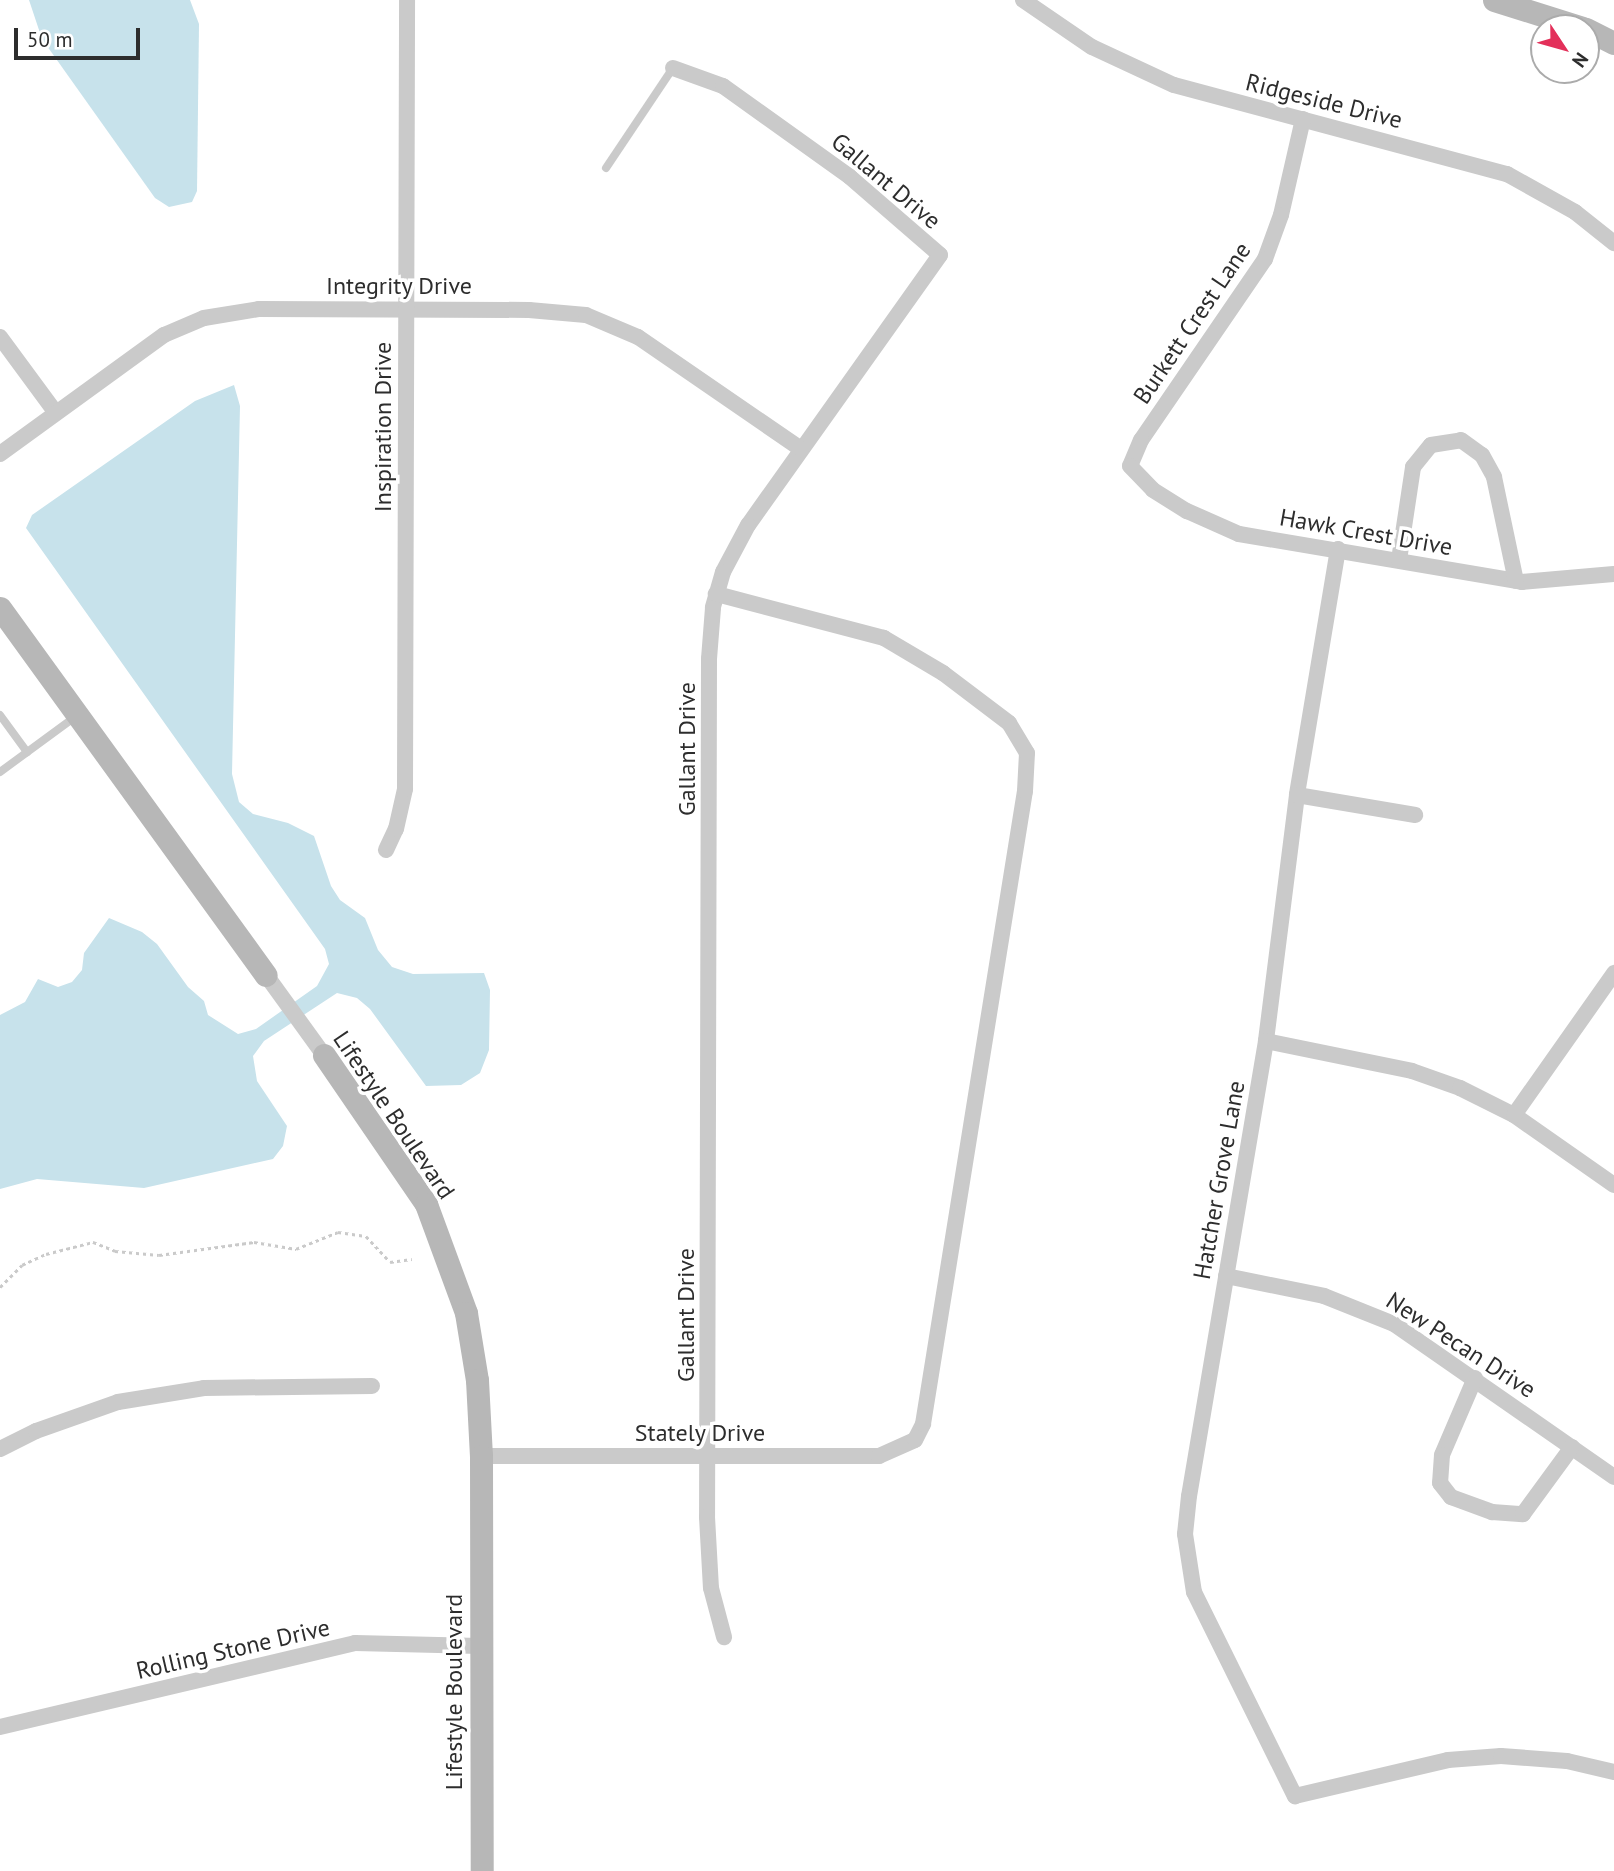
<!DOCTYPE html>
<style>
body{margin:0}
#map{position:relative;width:1614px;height:1871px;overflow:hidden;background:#fff;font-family:"PT Sans",sans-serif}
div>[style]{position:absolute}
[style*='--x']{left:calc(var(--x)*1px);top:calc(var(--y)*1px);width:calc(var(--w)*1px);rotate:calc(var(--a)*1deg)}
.water>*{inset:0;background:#c7e2eb}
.path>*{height:2.5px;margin-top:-1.25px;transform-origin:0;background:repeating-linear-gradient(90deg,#cacaca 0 3.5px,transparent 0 7px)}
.lane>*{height:8px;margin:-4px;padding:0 4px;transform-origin:4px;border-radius:4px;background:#cacaca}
.street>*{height:16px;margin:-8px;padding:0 8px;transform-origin:8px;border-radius:8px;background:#cacaca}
.secondary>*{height:23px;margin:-11.5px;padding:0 11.5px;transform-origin:11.5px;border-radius:11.5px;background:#b7b7b7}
span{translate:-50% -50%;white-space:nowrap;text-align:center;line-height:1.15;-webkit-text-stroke:7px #fff;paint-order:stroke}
.street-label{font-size:24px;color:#2d2d2d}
.north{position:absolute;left:1530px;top:14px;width:70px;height:70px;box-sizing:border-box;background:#fff;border:2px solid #ababab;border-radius:50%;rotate:126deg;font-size:19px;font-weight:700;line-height:28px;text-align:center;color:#2d2d2d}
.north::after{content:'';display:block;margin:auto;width:24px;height:32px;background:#e3305a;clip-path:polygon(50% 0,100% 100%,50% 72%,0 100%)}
.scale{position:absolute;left:14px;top:28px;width:126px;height:32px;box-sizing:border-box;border:4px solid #2d2d2d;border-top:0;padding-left:9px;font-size:21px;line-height:24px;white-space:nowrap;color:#2d2d2d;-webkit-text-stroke:5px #fff;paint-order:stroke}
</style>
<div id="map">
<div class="water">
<i style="clip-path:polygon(29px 0,190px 0,199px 24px,197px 191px,192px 202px,169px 207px,155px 198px,42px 39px)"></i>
<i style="clip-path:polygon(234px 385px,240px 406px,232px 774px,239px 802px,253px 814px,288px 823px,314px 836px,331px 886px,340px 900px,365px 918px,378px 950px,392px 967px,413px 974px,484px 973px,490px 990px,489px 1050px,480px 1073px,461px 1085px,426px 1086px,370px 1009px,357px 998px,337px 993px,264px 1041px,253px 1056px,257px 1081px,287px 1126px,283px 1146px,273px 1159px,144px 1188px,37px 1179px,0 1189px,0 1015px,25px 1002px,38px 979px,58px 987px,72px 982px,82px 970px,84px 953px,109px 918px,142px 932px,157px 944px,188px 987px,204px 1001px,208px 1015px,238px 1034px,256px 1029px,317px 986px,329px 964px,325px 949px,26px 528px,32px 515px,195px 401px)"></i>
</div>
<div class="path">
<i style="--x:0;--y:1287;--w:31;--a:-45"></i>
<i style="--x:22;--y:1265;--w:26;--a:-25"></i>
<i style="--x:46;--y:1254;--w:49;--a:-14.3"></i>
<i style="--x:93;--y:1242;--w:24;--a:22"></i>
<i style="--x:115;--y:1251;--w:44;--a:5.2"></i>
<i style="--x:159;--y:1255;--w:96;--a:-7.8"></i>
<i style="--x:254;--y:1242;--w:43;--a:9.5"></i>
<i style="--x:296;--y:1249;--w:45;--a:-22"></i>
<i style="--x:338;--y:1232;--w:28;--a:8"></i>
<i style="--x:366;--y:1236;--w:35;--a:47"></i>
<i style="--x:390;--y:1262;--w:22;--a:-8"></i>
</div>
<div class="lane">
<i style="--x:606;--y:168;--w:120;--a:-56.2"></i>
<i style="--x:0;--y:715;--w:46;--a:53.9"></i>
<i style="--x:0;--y:772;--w:93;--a:-36.3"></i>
</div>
<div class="street">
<i style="--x:1023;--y:0;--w:83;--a:34.3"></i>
<i style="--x:1092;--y:47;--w:90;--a:24.9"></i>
<i style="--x:1174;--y:85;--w:345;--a:15"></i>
<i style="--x:1507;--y:174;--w:78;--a:29.2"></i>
<i style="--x:1575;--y:212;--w:50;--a:38.5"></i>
<i style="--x:673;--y:68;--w:53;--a:19.8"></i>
<i style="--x:723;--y:86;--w:156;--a:35.6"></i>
<i style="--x:850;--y:177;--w:119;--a:40.9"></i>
<i style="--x:940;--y:255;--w:331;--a:125.4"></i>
<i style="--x:748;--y:525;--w:53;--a:118"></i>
<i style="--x:723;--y:572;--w:37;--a:106"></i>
<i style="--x:713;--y:608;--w:51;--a:94.5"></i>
<i style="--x:709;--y:659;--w:858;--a:90.13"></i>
<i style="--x:707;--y:1517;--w:71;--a:86.8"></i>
<i style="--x:711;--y:1588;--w:51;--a:75.1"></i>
<i style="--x:1303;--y:119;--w:98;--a:102.9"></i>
<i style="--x:1281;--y:215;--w:47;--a:110"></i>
<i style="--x:1265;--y:259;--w:219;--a:124.4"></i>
<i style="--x:1141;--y:440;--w:28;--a:113"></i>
<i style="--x:1130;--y:466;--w:33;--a:46"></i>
<i style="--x:1153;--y:490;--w:40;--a:32"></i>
<i style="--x:1187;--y:511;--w:57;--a:23.9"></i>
<i style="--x:1239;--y:534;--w:287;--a:9.6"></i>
<i style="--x:1522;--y:582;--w:92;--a:-5"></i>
<i style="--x:0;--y:337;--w:94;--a:53.6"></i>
<i style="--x:0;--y:454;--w:203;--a:-36"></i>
<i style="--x:164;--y:335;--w:43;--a:-23"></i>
<i style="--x:204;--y:318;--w:56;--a:-9.3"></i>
<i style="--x:259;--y:309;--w:270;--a:0.2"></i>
<i style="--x:529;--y:310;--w:57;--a:5"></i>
<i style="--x:586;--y:315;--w:56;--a:22.9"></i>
<i style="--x:638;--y:337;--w:198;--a:34.5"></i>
<i style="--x:1338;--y:549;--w:249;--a:99.5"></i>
<i style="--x:1297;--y:795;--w:248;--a:97.2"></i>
<i style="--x:1266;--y:1041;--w:461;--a:99.6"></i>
<i style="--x:1189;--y:1496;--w:38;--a:96"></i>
<i style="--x:1185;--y:1534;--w:59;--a:81.2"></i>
<i style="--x:1194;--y:1592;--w:228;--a:63.7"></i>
<i style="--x:1295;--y:1796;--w:157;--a:-13.2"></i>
<i style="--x:1448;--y:1760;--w:53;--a:-4.3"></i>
<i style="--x:1501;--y:1756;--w:66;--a:4.3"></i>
<i style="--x:1567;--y:1761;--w:48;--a:13.2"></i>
<i style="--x:1399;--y:560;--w:94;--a:-81.4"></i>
<i style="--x:1413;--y:467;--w:28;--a:-51"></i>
<i style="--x:1431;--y:445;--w:30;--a:-9"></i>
<i style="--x:1461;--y:440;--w:26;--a:36"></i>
<i style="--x:1482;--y:455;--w:25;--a:61"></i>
<i style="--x:1494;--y:477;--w:106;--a:78.1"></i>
<i style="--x:1297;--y:795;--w:120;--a:9.6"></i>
<i style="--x:386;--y:850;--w:23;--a:-65"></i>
<i style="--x:396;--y:829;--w:41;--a:-77.3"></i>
<i style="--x:405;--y:789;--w:789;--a:-89.85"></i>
<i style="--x:266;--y:975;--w:99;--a:54.1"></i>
<i style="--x:1266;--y:1041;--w:149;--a:11.6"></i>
<i style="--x:1412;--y:1071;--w:51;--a:19.5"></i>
<i style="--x:1460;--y:1088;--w:60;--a:26.6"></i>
<i style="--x:1514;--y:1115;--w:122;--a:35"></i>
<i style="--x:1514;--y:1115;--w:174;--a:-54.8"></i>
<i style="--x:1226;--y:1276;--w:100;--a:11.5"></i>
<i style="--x:1324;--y:1296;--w:75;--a:21.8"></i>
<i style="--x:1394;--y:1324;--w:268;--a:34.8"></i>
<i style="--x:1475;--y:1378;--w:84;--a:113.2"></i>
<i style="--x:1442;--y:1455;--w:28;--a:94"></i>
<i style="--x:1440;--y:1483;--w:18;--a:52"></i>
<i style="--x:1451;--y:1497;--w:44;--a:20.1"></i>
<i style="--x:1492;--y:1512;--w:31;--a:4"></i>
<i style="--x:1523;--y:1514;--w:83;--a:-53.8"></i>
<i style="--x:0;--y:1449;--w:40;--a:-26.6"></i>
<i style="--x:36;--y:1431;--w:87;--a:-19.5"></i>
<i style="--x:118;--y:1402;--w:87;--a:-9.2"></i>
<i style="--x:204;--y:1388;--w:168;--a:-0.7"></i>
<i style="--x:481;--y:1456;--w:398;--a:0"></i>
<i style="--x:879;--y:1456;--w:39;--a:-24"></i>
<i style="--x:915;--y:1440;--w:18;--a:-63"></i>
<i style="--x:923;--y:1424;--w:641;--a:-80.85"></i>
<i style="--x:1025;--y:791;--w:38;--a:-87"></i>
<i style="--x:1027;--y:753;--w:35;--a:-121"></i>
<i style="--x:1009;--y:723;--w:83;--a:-142.9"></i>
<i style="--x:943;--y:673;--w:69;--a:-149.3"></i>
<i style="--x:884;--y:638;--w:174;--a:-165.3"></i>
<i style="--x:0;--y:1727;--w:365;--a:-13.3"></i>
<i style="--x:355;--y:1643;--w:125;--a:1.4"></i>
</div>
<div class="secondary">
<i style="--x:1494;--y:0;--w:93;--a:17.5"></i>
<i style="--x:1586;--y:29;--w:31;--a:27"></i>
<i style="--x:0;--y:608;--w:453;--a:54.1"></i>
<i style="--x:324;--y:1055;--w:181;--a:55.6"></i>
<i style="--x:426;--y:1204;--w:116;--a:69.8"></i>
<i style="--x:466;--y:1313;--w:68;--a:80.7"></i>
<i style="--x:477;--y:1380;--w:76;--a:87"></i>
<i style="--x:481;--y:1456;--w:415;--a:89.9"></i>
</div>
<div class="street-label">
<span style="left:1324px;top:101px;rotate:14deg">Ridgeside Drive</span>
<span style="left:886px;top:181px;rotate:40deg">Gallant Drive</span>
<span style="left:399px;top:286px">Integrity Drive</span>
<span style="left:1192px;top:323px;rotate:-56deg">Burkett Crest Lane</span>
<span style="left:383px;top:427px;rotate:-90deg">Inspiration Drive</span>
<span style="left:1366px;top:532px;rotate:10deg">Hawk Crest Drive</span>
<span style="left:687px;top:749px;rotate:-90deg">Gallant Drive</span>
<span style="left:394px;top:1115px;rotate:56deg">Lifestyle Boulevard</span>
<span style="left:1219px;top:1180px;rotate:-80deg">Hatcher Grove Lane</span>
<span style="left:686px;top:1315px;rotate:-90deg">Gallant Drive</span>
<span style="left:1461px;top:1345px;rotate:33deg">New Pecan Drive</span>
<span style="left:700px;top:1433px">Stately Drive</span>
<span style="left:233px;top:1649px;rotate:-13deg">Rolling Stone Drive</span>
<span style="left:454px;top:1692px;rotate:-90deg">Lifestyle Boulevard</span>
</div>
<div class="north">N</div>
<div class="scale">50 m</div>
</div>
